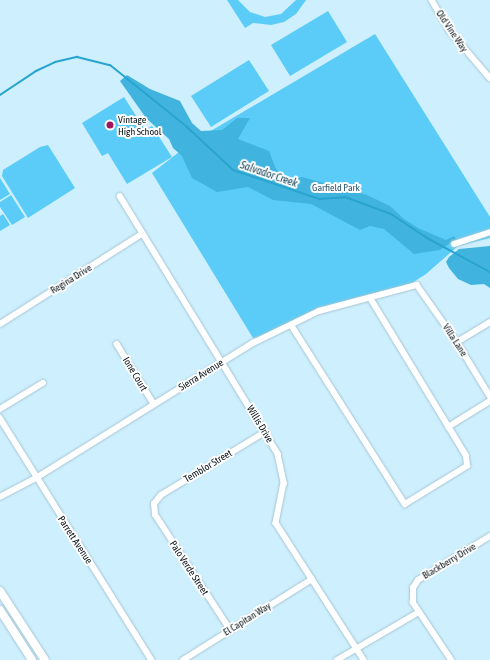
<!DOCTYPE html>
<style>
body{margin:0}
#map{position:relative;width:490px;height:660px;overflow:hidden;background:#ceeffe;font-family:"Asap Condensed",sans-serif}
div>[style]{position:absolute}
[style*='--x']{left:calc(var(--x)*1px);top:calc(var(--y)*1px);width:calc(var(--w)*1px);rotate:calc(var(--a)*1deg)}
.green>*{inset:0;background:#5bccf8}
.forest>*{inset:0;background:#40b4df}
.stream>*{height:2px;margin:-1px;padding:0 1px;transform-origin:1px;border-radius:1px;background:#29a4ce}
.roads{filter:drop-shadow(0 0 1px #a5c5d4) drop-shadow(0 0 1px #a5c5d4)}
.street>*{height:5.5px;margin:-2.75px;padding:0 2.75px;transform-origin:2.75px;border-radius:2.75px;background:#fff}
.secondary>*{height:8px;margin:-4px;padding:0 4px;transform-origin:4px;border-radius:4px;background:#fff}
.dots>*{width:11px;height:11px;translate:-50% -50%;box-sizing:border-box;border:2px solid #fff;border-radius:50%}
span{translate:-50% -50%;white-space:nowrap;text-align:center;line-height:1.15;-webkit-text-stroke:4px #fff;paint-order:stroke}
.street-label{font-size:10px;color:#081318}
.poi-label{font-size:10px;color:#081318}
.left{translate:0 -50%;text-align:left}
.park-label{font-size:10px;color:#2b596c}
.water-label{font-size:11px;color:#144557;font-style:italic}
</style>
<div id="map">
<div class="green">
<i style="clip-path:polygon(227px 0,238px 0,250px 12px,265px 17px,281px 14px,296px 0,306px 0,296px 14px,284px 22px,271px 25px,253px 23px,245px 28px)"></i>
<i style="clip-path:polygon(328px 11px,347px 42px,290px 76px,271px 45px)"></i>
<i style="clip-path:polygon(375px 34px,490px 217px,490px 238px,458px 246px,426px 274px,407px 286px,309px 314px,272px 334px,253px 338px,152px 173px,192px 142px)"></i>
<i style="clip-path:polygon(249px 60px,269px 91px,211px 127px,191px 96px)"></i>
<i style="clip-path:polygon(124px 97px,145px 130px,152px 126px,172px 157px,127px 184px,108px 153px,102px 156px,82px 123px)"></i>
<i style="clip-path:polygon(48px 145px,75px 188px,28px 218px,2px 176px,3px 170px,40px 147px)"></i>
<i style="clip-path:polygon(0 178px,10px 194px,0 200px)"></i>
<i style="clip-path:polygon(11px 195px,25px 217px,12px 225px,0 207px,0 202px)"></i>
<i style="clip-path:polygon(3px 214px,10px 225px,0 231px,0 216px)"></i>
</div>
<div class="forest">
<i style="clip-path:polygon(127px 75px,150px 89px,180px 101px,192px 123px,201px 131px,222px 130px,237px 118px,250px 118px,238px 139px,269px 151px,276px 169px,286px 180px,302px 177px,367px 195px,390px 206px,404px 219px,418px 228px,446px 240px,454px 236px,456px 239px,440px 250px,414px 254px,384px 229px,370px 226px,360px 230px,311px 204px,273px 200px,248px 187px,217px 192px,192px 178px,182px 156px,173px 148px,169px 139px,146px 118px,120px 81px)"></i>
<i style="clip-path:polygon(490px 246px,490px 288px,484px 284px,471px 285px,458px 279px,449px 268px,446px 262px,449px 257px,459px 249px)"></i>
</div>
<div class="stream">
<i style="--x:0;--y:95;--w:43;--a:-33.7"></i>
<i style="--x:36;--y:71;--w:21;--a:-25"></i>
<i style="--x:55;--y:62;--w:23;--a:-13"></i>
<i style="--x:77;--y:57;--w:34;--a:14"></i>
<i style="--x:110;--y:65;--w:99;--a:38.8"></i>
<i style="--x:187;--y:127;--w:63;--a:43.1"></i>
<i style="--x:233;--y:170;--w:91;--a:18.6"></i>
<i style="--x:319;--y:199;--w:26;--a:-4"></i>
<i style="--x:345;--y:197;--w:49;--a:20.3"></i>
<i style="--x:391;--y:214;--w:43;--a:33.7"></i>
<i style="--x:427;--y:238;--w:72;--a:28.4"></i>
</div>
<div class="roads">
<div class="street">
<i style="--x:432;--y:0;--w:36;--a:60"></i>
<i style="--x:450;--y:31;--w:62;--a:49.6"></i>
<i style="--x:120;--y:196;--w:303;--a:58.5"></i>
<i style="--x:278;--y:454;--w:30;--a:78"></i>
<i style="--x:284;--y:483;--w:41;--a:101.3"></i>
<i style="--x:276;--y:523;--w:163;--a:57.3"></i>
<i style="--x:454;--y:244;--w:38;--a:-18"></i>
<i style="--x:0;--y:324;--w:168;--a:-32.4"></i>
<i style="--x:292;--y:326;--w:211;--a:57.6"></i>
<i style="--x:405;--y:504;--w:73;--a:-31.5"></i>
<i style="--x:467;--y:466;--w:10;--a:-96"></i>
<i style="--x:466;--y:456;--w:183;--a:-121.3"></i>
<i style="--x:457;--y:342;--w:39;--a:-31"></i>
<i style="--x:117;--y:344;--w:70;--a:58.3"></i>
<i style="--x:0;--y:409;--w:50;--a:-31.2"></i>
<i style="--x:0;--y:418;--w:286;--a:57.9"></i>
<i style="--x:448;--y:427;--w:49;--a:-31.8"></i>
<i style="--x:0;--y:497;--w:41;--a:-27.8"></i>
<i style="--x:36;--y:478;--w:256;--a:-31.9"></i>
<i style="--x:253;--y:343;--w:73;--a:-25.9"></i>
<i style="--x:319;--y:311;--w:101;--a:-14.9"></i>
<i style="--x:417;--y:285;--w:70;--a:54.9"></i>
<i style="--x:457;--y:342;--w:63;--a:58.6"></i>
<i style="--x:230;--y:630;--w:137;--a:-123.1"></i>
<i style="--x:155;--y:515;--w:11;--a:-95"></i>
<i style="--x:154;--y:504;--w:11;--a:-52"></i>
<i style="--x:161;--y:495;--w:122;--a:-31.2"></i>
<i style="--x:183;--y:660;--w:152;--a:-32.1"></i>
<i style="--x:337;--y:660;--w:95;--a:-30.3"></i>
<i style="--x:451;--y:660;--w:69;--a:-123.7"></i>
<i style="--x:413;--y:603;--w:15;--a:-90"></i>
<i style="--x:413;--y:588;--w:9;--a:-58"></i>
<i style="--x:418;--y:580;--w:84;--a:-31.4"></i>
</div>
<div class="secondary">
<i style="--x:0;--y:591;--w:82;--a:56.9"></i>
<i style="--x:0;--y:610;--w:59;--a:57.4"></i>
</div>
</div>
<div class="dots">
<i style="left:110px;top:125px;background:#a0145f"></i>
</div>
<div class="street-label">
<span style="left:452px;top:31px;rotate:56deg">Old Vine Way</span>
<span style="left:71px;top:279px;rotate:-32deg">Regina Drive</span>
<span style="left:455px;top:340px;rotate:57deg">Villa Lane</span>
<span style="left:135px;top:374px;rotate:59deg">Ione Court</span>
<span style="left:201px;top:375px;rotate:-32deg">Sierra Avenue</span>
<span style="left:260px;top:424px;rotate:59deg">Willis Drive</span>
<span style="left:208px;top:466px;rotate:-31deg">Temblor Street</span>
<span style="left:75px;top:540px;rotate:57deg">Parrett Avenue</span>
<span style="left:449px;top:561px;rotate:-31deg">Blackberry Drive</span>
<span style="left:189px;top:568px;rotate:57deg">Palo Verde Street</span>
<span style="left:247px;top:619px;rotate:-32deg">El Capitan Way</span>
</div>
<div class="poi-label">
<span class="left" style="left:118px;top:125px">Vintage<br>High School</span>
</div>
<div class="park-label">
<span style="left:336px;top:188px">Garfield Park</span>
</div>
<div class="water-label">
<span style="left:269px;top:174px;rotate:19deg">Salvador Creek</span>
</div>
</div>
